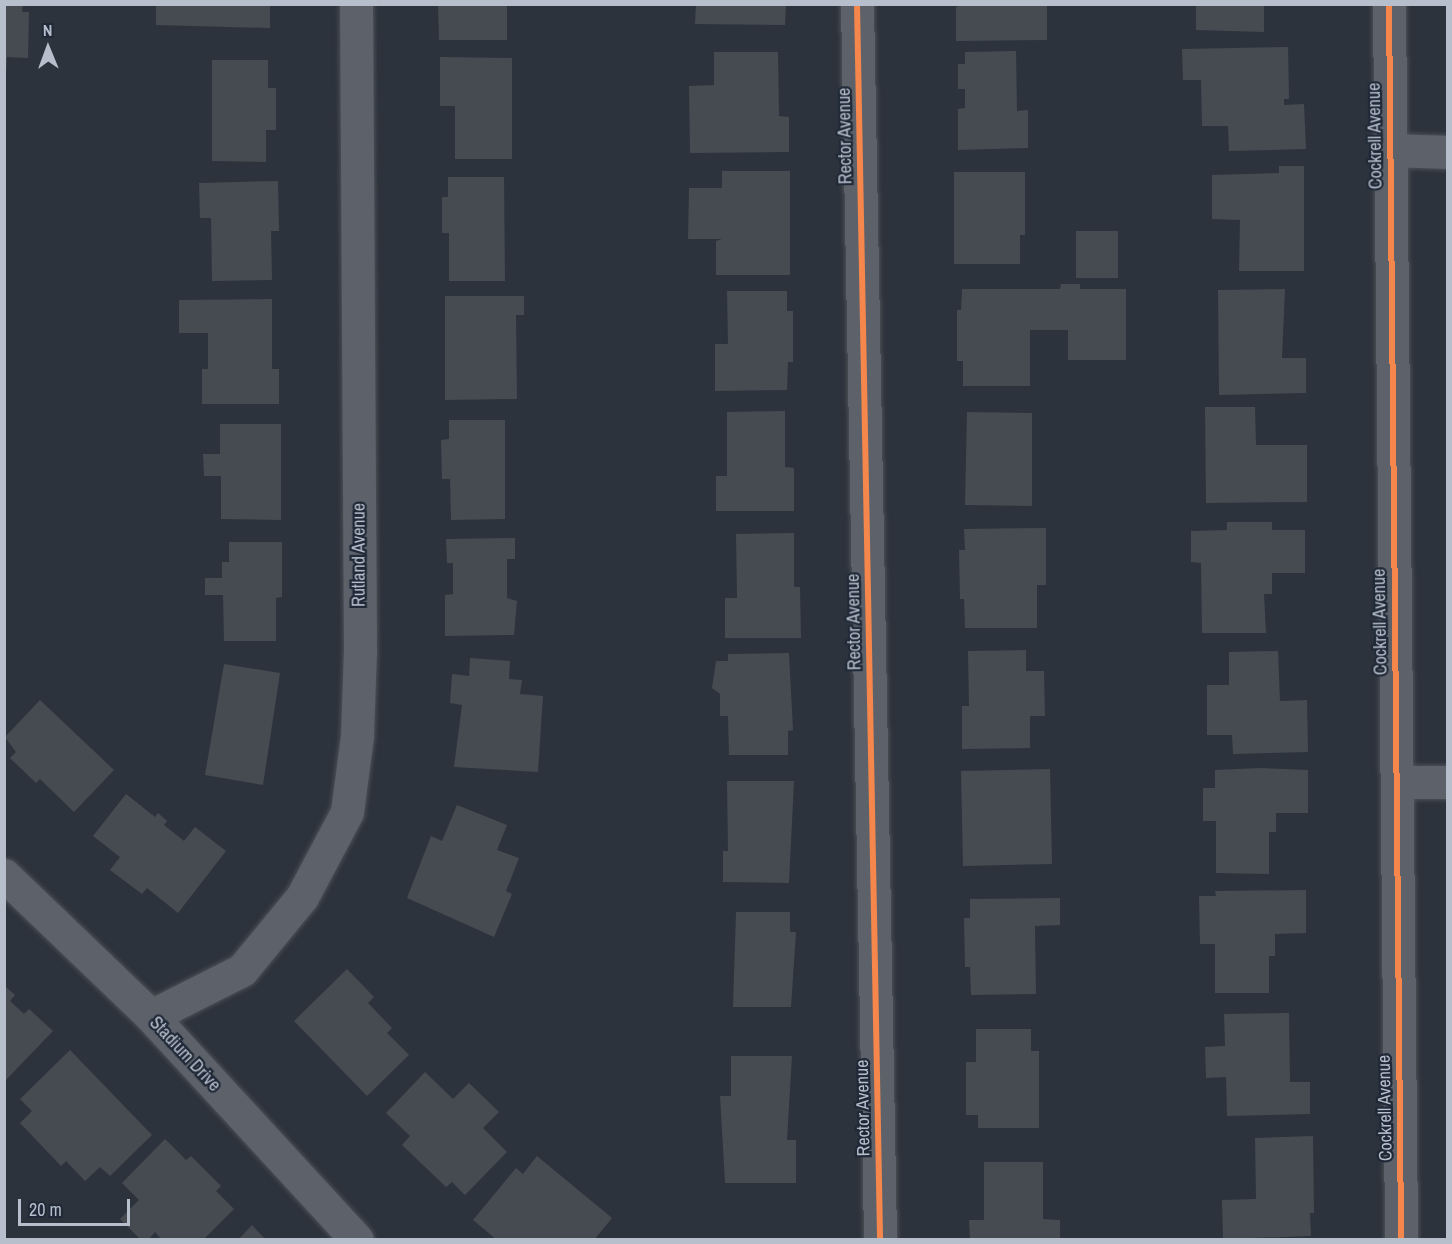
<!DOCTYPE html>
<style>
body{margin:0}
#map{position:relative;width:1452px;height:1244px;overflow:hidden;background:#2d333c;font-family:"Archivo Narrow",sans-serif}
div>[style]{position:absolute}
[style*='--x']{left:calc(var(--x)*1px);top:calc(var(--y)*1px);width:calc(var(--w)*1px);rotate:calc(var(--a)*1deg)}
.building>*{inset:0;background:#464b52}
.roads{filter:drop-shadow(0 0 2px #4b4f56) drop-shadow(0 0 2px #4b4f56)}
.minor>*{height:33px;margin:-16.5px;padding:0 16.5px;transform-origin:16.5px;border-radius:16.5px;background:#5d626a}
.cycleway>*{height:6px;margin:-3px;padding:0 3px;transform-origin:3px;border-radius:3px;background:#f5874c}
span{translate:-50% -50%;white-space:nowrap;text-align:center;line-height:1.15;-webkit-text-stroke:4.5px #202937;paint-order:stroke}
.street-label{font-size:18px;color:#b8bfcc}
.frame{position:absolute;inset:0;border:6px solid #b8bfcc;pointer-events:none}
.north{position:absolute;left:18px;top:18px;width:60px;height:60px;-webkit-text-stroke:4px #202937;paint-order:stroke;rotate:359deg;font-size:16px;font-weight:700;line-height:24px;text-align:center;color:#b8bfcc}
.north::after{content:'';display:block;margin:auto;width:21px;height:27px;background:#b8bfcc;clip-path:polygon(50% 0,100% 100%,50% 72%,0 100%)}
.scale{position:absolute;left:18px;top:1199px;width:112px;height:27px;box-sizing:border-box;border:3px solid #b8bfcc;border-top:0;padding-left:8px;font-size:18px;line-height:21px;white-space:nowrap;color:#b8bfcc;-webkit-text-stroke:4px #202937;paint-order:stroke}
</style>
<div id="map">
<div class="building">
<i style="clip-path:polygon(4px 4px,23px 4px,22px 12px,29px 12px,28px 58px,7px 57px,6px 72px)"></i>
<i style="clip-path:polygon(270px 4px,270px 28px,156px 25px,156px 5px)"></i>
<i style="clip-path:polygon(438px 4px,507px 4px,507px 40px,439px 40px)"></i>
<i style="clip-path:polygon(696px 4px,786px 4px,785px 25px,695px 24px)"></i>
<i style="clip-path:polygon(965px 4px,1047px 4px,1047px 40px,956px 41px,956px 7px)"></i>
<i style="clip-path:polygon(1196px 4px,1264px 4px,1264px 32px,1196px 30px)"></i>
<i style="clip-path:polygon(1288px 47px,1289px 99px,1284px 99px,1284px 105px,1304px 104px,1306px 149px,1229px 151px,1228px 126px,1202px 126px,1201px 80px,1183px 80px,1182px 49px)"></i>
<i style="clip-path:polygon(1016px 51px,1017px 111px,1028px 110px,1028px 148px,958px 150px,958px 109px,965px 108px,965px 89px,958px 89px,958px 64px,965px 64px,965px 52px)"></i>
<i style="clip-path:polygon(714px 52px,778px 52px,779px 116px,789px 117px,789px 152px,690px 153px,689px 86px,714px 85px)"></i>
<i style="clip-path:polygon(440px 57px,512px 58px,512px 159px,455px 159px,455px 106px,440px 106px)"></i>
<i style="clip-path:polygon(212px 60px,268px 60px,268px 88px,276px 88px,276px 130px,266px 130px,266px 162px,212px 161px)"></i>
<i style="clip-path:polygon(1279px 166px,1304px 166px,1304px 271px,1239px 271px,1240px 220px,1212px 219px,1212px 175px,1279px 173px)"></i>
<i style="clip-path:polygon(722px 171px,790px 171px,790px 275px,716px 275px,716px 241px,722px 239px,688px 239px,689px 188px,722px 188px)"></i>
<i style="clip-path:polygon(954px 172px,1025px 172px,1025px 235px,1020px 235px,1020px 264px,954px 264px)"></i>
<i style="clip-path:polygon(448px 177px,504px 177px,505px 281px,449px 281px,449px 233px,442px 233px,442px 197px,448px 197px)"></i>
<i style="clip-path:polygon(278px 181px,279px 231px,271px 231px,272px 280px,212px 281px,211px 218px,200px 218px,199px 183px)"></i>
<i style="clip-path:polygon(1076px 231px,1118px 231px,1118px 278px,1076px 278px)"></i>
<i style="clip-path:polygon(1061px 284px,1080px 284px,1080px 289px,1126px 289px,1126px 360px,1068px 360px,1068px 330px,1030px 330px,1030px 386px,963px 386px,963px 361px,957px 361px,957px 310px,961px 310px,962px 289px,1060px 289px)"></i>
<i style="clip-path:polygon(1285px 289px,1282px 358px,1306px 358px,1306px 393px,1219px 395px,1218px 290px)"></i>
<i style="clip-path:polygon(727px 291px,787px 291px,787px 311px,793px 311px,793px 362px,788px 362px,787px 390px,715px 391px,715px 344px,728px 344px)"></i>
<i style="clip-path:polygon(445px 296px,524px 296px,524px 315px,516px 315px,517px 399px,445px 400px)"></i>
<i style="clip-path:polygon(272px 299px,272px 369px,279px 369px,279px 404px,202px 404px,202px 369px,208px 369px,208px 333px,179px 333px,179px 300px)"></i>
<i style="clip-path:polygon(1205px 407px,1255px 407px,1256px 445px,1307px 445px,1307px 502px,1206px 503px)"></i>
<i style="clip-path:polygon(785px 411px,785px 467px,794px 468px,794px 511px,716px 511px,716px 476px,727px 476px,727px 412px)"></i>
<i style="clip-path:polygon(967px 412px,1032px 413px,1032px 506px,965px 505px)"></i>
<i style="clip-path:polygon(449px 420px,505px 420px,505px 519px,451px 520px,450px 479px,442px 479px,441px 440px,449px 439px)"></i>
<i style="clip-path:polygon(220px 424px,281px 424px,281px 520px,221px 519px,221px 476px,204px 476px,203px 454px,220px 454px)"></i>
<i style="clip-path:polygon(1227px 522px,1272px 522px,1272px 530px,1305px 530px,1305px 573px,1272px 573px,1272px 594px,1264px 594px,1266px 633px,1202px 633px,1201px 563px,1191px 562px,1191px 531px,1227px 530px)"></i>
<i style="clip-path:polygon(1046px 528px,1046px 585px,1037px 585px,1037px 628px,965px 628px,964px 599px,960px 599px,959px 550px,965px 550px,964px 529px)"></i>
<i style="clip-path:polygon(794px 533px,794px 587px,800px 587px,801px 638px,725px 638px,725px 598px,737px 598px,736px 534px)"></i>
<i style="clip-path:polygon(515px 538px,515px 559px,507px 559px,507px 598px,517px 601px,514px 635px,445px 636px,445px 595px,453px 594px,453px 563px,447px 563px,446px 539px)"></i>
<i style="clip-path:polygon(229px 542px,282px 542px,282px 597px,276px 598px,276px 641px,224px 641px,223px 595px,205px 595px,205px 578px,222px 578px,222px 562px,229px 562px)"></i>
<i style="clip-path:polygon(1026px 650px,1026px 671px,1044px 671px,1045px 716px,1030px 716px,1030px 748px,962px 749px,962px 706px,969px 706px,968px 651px)"></i>
<i style="clip-path:polygon(1278px 651px,1280px 701px,1307px 700px,1308px 752px,1233px 754px,1232px 735px,1207px 735px,1207px 685px,1229px 685px,1229px 652px)"></i>
<i style="clip-path:polygon(789px 653px,793px 730px,788px 731px,788px 755px,729px 755px,728px 716px,720px 716px,720px 694px,712px 688px,716px 661px,728px 661px,728px 654px)"></i>
<i style="clip-path:polygon(470px 658px,510px 661px,509px 679px,522px 680px,520px 694px,543px 696px,538px 772px,454px 767px,462px 705px,450px 703px,452px 674px,469px 676px)"></i>
<i style="clip-path:polygon(224px 664px,280px 673px,263px 785px,205px 775px)"></i>
<i style="clip-path:polygon(40px 700px,114px 770px,74px 812px,40px 779px,36px 783px,10px 758px,16px 752px,5px 737px)"></i>
<i style="clip-path:polygon(1261px 768px,1308px 770px,1308px 813px,1276px 813px,1276px 832px,1269px 832px,1269px 874px,1216px 873px,1216px 821px,1203px 821px,1203px 788px,1215px 788px,1215px 770px)"></i>
<i style="clip-path:polygon(1050px 769px,1052px 864px,963px 866px,961px 771px)"></i>
<i style="clip-path:polygon(727px 781px,794px 781px,789px 883px,723px 882px,723px 851px,728px 851px)"></i>
<i style="clip-path:polygon(126px 794px,155px 817px,158px 813px,167px 821px,164px 825px,184px 841px,195px 827px,226px 851px,178px 913px,147px 888px,142px 894px,110px 870px,120px 857px,93px 836px)"></i>
<i style="clip-path:polygon(457px 805px,507px 825px,497px 850px,519px 858px,506px 891px,512px 894px,494px 937px,407px 898px,431px 836px,442px 841px)"></i>
<i style="clip-path:polygon(1306px 890px,1306px 933px,1275px 934px,1275px 956px,1269px 956px,1269px 993px,1215px 993px,1215px 944px,1200px 944px,1199px 896px,1216px 896px,1215px 891px)"></i>
<i style="clip-path:polygon(1060px 898px,1060px 925px,1035px 926px,1036px 994px,971px 995px,970px 967px,965px 967px,964px 918px,970px 918px,970px 899px)"></i>
<i style="clip-path:polygon(736px 912px,790px 912px,790px 932px,796px 932px,791px 1007px,733px 1007px)"></i>
<i style="clip-path:polygon(347px 969px,374px 997px,368px 1003px,392px 1028px,387px 1033px,409px 1055px,367px 1096px,294px 1021px)"></i>
<i style="clip-path:polygon(4px 985px,15px 995px,10px 1001px,24px 1014px,29px 1009px,53px 1031px,4px 1082px)"></i>
<i style="clip-path:polygon(1289px 1013px,1290px 1082px,1310px 1082px,1310px 1114px,1227px 1116px,1226px 1077px,1206px 1078px,1205px 1047px,1225px 1046px,1224px 1014px)"></i>
<i style="clip-path:polygon(976px 1029px,1031px 1029px,1031px 1051px,1039px 1051px,1039px 1128px,978px 1128px,978px 1115px,966px 1115px,966px 1062px,976px 1062px)"></i>
<i style="clip-path:polygon(70px 1050px,152px 1135px,110px 1176px,100px 1167px,85px 1181px,66px 1161px,61px 1166px,20px 1123px,32px 1111px,20px 1099px)"></i>
<i style="clip-path:polygon(731px 1056px,792px 1056px,787px 1140px,796px 1140px,796px 1183px,725px 1183px,720px 1096px,731px 1096px)"></i>
<i style="clip-path:polygon(425px 1072px,453px 1099px,469px 1083px,499px 1112px,483px 1128px,507px 1152px,465px 1195px,452px 1182px,446px 1187px,402px 1145px,410px 1136px,386px 1113px)"></i>
<i style="clip-path:polygon(1313px 1136px,1314px 1213px,1310px 1213px,1311px 1236px,1223px 1239px,1222px 1200px,1256px 1199px,1255px 1138px)"></i>
<i style="clip-path:polygon(165px 1139px,186px 1160px,191px 1156px,221px 1186px,216px 1191px,234px 1209px,203px 1240px,162px 1240px,155px 1232px,148px 1240px,141px 1240px,120px 1219px,139px 1200px,122px 1183px)"></i>
<i style="clip-path:polygon(537px 1156px,612px 1218px,594px 1240px,497px 1240px,473px 1220px,516px 1168px,523px 1174px)"></i>
<i style="clip-path:polygon(984px 1162px,1043px 1162px,1043px 1219px,1060px 1220px,1060px 1240px,970px 1240px,969px 1220px,984px 1220px)"></i>
<i style="clip-path:polygon(252px 1225px,266px 1240px,238px 1240px)"></i>
</div>
<div class="roads">
<div class="minor">
<i style="--x:857;--y:4;--w:1236;--a:88.93"></i>
<i style="--x:1389;--y:4;--w:1236;--a:89.44"></i>
<i style="--x:1391;--y:150;--w:57;--a:2"></i>
<i style="--x:1397;--y:782;--w:51;--a:0"></i>
<i style="--x:4;--y:875;--w:204;--a:43.8"></i>
<i style="--x:151;--y:1016;--w:304;--a:47.4"></i>
<i style="--x:151;--y:1016;--w:102;--a:-26.8"></i>
<i style="--x:242;--y:970;--w:94;--a:-50.6"></i>
<i style="--x:302;--y:897;--w:96;--a:-62.1"></i>
<i style="--x:347;--y:812;--w:77;--a:-82.5"></i>
<i style="--x:357;--y:736;--w:84;--a:-88"></i>
<i style="--x:360;--y:652;--w:648;--a:-90.35"></i>
</div>
</div>
<div class="cycleway">
<i style="--x:857;--y:4;--w:1236;--a:88.93"></i>
<i style="--x:1389;--y:4;--w:1236;--a:89.44"></i>
</div>
<div class="street-label">
<span style="left:845px;top:136px;rotate:-91deg">Rector Avenue</span>
<span style="left:1375px;top:136px;rotate:-91deg">Cockrell Avenue</span>
<span style="left:359px;top:555px;rotate:-90deg">Rutland Avenue</span>
<span style="left:854px;top:622px;rotate:-91deg">Rector Avenue</span>
<span style="left:1380px;top:622px;rotate:-91deg">Cockrell Avenue</span>
<span style="left:185px;top:1054px;rotate:47deg">Stadium Drive</span>
<span style="left:863px;top:1108px;rotate:-91deg">Rector Avenue</span>
<span style="left:1385px;top:1108px;rotate:-91deg">Cockrell Avenue</span>
</div>
<div class="frame"></div>
<div class="north">N</div>
<div class="scale">20 m</div>
</div>
